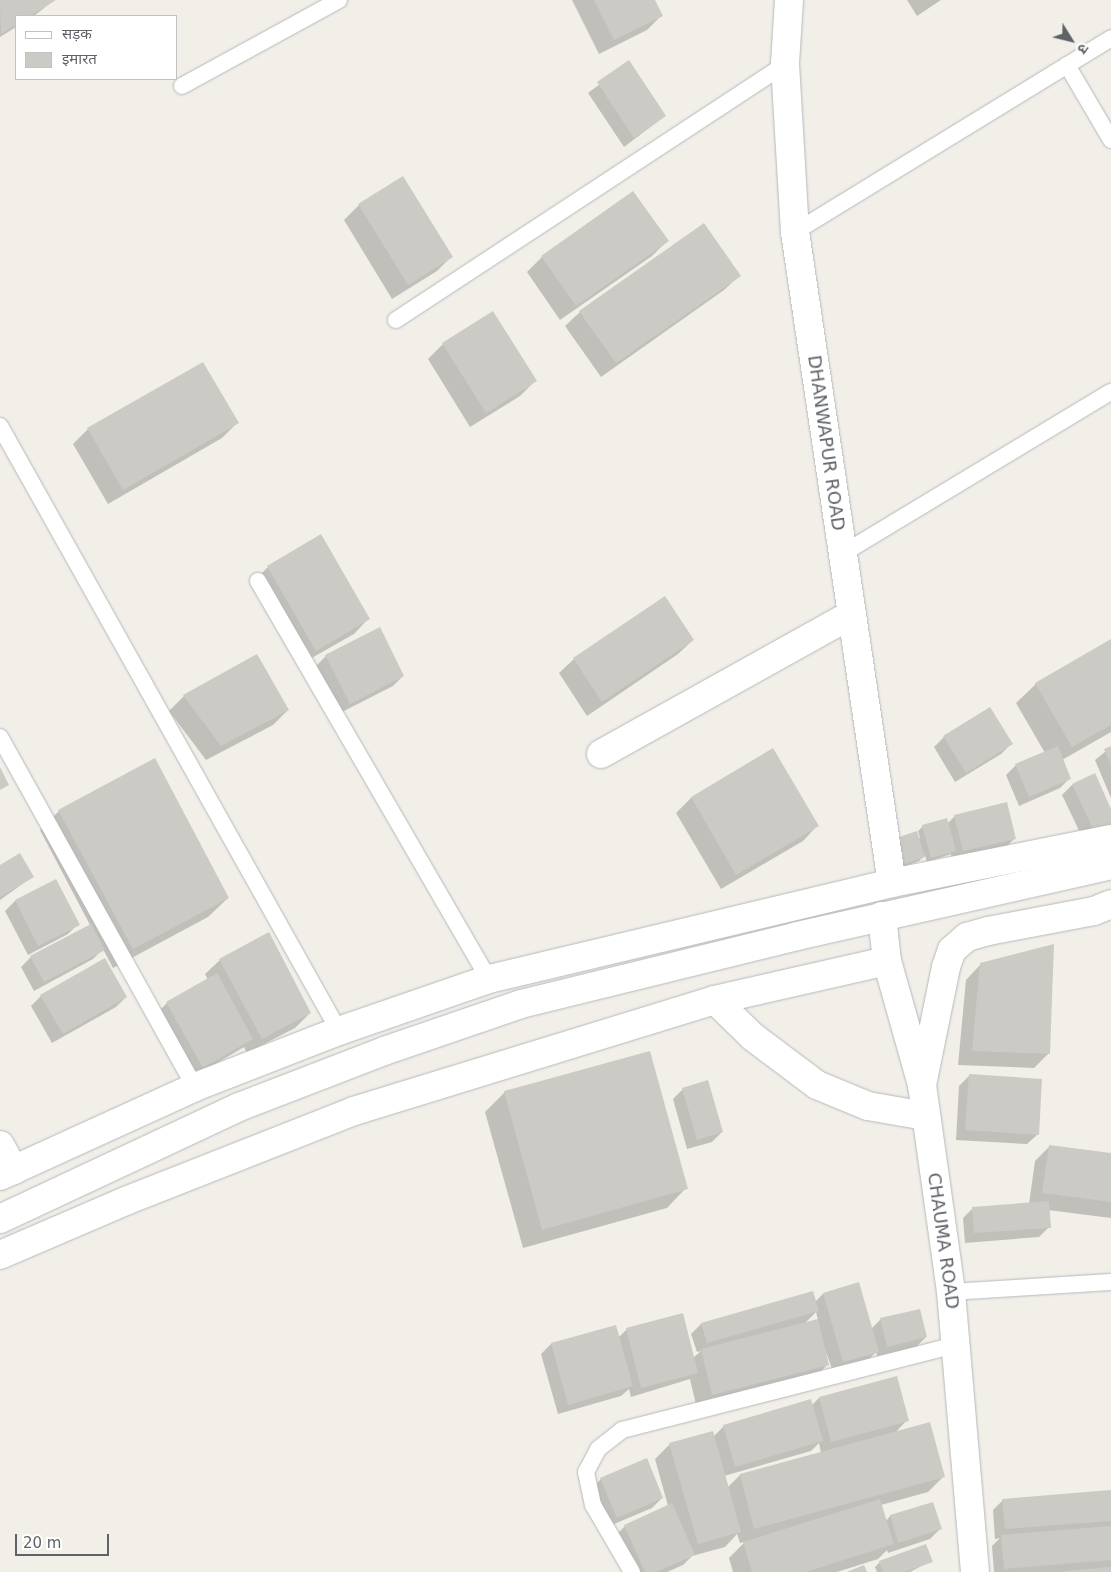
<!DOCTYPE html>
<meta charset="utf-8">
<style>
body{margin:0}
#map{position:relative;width:1111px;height:1572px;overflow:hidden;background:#f1efe8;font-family:"DejaVu Sans","Noto Sans Devanagari",sans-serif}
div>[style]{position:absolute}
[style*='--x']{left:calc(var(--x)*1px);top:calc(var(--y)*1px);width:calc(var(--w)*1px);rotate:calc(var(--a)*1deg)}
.shadow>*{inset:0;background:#0003}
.building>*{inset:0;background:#cccac5}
.roads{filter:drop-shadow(0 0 1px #b5b8bc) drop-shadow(0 0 1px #b5b8bc)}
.lane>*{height:16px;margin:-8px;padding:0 8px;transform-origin:8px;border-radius:8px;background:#fff}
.street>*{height:28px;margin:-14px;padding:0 14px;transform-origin:14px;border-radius:14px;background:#fff}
.secondary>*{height:28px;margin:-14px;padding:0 14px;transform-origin:14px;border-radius:14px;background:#fff}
span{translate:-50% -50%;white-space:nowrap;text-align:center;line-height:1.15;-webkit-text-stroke:4.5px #fff;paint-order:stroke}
.street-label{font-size:18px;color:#5f6368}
.legend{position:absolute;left:15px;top:15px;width:162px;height:65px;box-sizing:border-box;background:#fff;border:1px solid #bfc1c3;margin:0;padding:6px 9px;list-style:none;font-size:15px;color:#5f6368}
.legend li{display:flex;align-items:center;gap:10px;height:25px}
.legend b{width:25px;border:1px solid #bfc1c3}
.north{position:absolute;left:1046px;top:15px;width:50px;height:50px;-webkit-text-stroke:4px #fff;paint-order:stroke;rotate:126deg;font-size:14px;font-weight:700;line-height:20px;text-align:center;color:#5f6368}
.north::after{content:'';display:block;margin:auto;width:18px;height:22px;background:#5f6368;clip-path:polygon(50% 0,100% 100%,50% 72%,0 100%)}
.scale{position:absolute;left:15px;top:1534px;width:94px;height:22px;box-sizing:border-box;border:2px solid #5f6368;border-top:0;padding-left:6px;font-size:15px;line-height:18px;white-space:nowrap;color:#5f6368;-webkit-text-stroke:4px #fff;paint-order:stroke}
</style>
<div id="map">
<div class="shadow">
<i style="clip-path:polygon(0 0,54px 0,34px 16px,16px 16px,16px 27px,0 37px)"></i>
<i style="clip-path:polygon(572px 0,654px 0,662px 15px,647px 30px,599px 54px)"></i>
<i style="clip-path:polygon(907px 0,941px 0,917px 16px)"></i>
<i style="clip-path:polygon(629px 62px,665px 116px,624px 147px,588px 93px)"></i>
<i style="clip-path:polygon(403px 178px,452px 256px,437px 271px,392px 299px,344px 220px,359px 205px)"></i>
<i style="clip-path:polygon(667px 241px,652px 256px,560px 320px,527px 272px,542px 257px)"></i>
<i style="clip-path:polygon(739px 276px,724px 290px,601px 377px,565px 326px,580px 312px)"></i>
<i style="clip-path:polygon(443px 344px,535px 381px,520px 396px,470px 427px,428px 359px)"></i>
<i style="clip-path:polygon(237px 423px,222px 438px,108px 504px,73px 444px,88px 429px)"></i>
<i style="clip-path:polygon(268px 567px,368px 619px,354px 634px,301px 664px,253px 582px)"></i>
<i style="clip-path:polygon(693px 640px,678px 654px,587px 716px,559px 673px,574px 659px)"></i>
<i style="clip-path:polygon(1111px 641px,1111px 732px,1062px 760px,1070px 778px,1060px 788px,1019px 806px,1006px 775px,1016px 765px,1045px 753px,1016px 703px,1036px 684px)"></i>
<i style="clip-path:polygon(326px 656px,403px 676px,393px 686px,340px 713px,316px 666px)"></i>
<i style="clip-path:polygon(184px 696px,288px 710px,273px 725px,206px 760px,169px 711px)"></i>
<i style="clip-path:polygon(990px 709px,1011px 744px,1001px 754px,955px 782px,934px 747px,944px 737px)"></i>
<i style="clip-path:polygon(1111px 747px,1111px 798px,1095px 760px)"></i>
<i style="clip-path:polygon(772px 750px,817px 826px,803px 841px,721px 889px,676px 813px,691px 798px)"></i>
<i style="clip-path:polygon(1072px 785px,1111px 812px,1111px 825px,1084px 841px,1062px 795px)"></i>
<i style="clip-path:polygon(59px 811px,228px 898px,208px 917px,113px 968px,103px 949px,93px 959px,34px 991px,21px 967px,31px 957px,90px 925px,40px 830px)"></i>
<i style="clip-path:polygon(955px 816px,1015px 838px,1005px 848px,953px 861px,951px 854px,927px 862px,925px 855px,919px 861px,900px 868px,892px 844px,920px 838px,918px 831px,923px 826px,947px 824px)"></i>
<i style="clip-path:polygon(0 866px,32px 877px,0 900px)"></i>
<i style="clip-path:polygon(55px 881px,78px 924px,68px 934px,28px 955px,5px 911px,15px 901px)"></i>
<i style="clip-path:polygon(220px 960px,310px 1013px,295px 1028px,247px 1053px,244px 1047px,193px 1077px,157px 1013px,167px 1003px,208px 980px,205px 974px)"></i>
<i style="clip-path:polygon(981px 964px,1049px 1053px,1034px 1068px,958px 1065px,966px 980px)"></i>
<i style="clip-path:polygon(41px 996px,126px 997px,116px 1007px,52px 1043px,31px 1006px)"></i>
<i style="clip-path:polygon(969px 1076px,1038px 1134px,1027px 1144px,956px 1140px,959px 1086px)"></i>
<i style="clip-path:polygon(683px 1089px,722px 1132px,712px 1142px,687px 1149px,673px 1099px)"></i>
<i style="clip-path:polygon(505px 1092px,686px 1188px,667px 1208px,523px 1248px,485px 1112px)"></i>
<i style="clip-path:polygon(1050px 1146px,1111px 1154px,1111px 1218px,1048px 1210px,1049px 1227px,1039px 1237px,965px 1243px,963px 1218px,973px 1208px,1029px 1204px,1035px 1161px)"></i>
<i style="clip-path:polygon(evenodd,823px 1294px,871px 1329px,881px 1319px,926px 1337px,916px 1347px,877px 1356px,876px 1352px,867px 1361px,833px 1371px,821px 1339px,827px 1365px,813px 1380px,697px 1409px,690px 1379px,631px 1397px,629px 1389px,621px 1396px,558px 1414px,541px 1354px,551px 1344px,615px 1326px,618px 1338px,627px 1329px,693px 1358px,701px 1351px,697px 1352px,691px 1334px,701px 1324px,815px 1302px,823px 1294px,816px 1312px,818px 1320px,804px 1324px,816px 1312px)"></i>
<i style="clip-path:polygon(evenodd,819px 1398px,907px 1420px,895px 1433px,943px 1477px,928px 1492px,881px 1505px,886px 1521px,890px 1516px,932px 1503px,940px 1529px,930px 1539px,888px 1553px,887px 1550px,878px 1559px,837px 1572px,733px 1572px,729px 1558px,745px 1542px,740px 1543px,737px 1534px,725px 1547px,692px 1556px,683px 1565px,667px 1572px,631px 1572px,615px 1536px,625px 1526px,668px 1506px,655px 1459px,670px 1444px,713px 1437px,724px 1426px,811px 1406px,819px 1398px,819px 1443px,821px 1453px,740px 1475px,727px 1488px,724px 1476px,811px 1451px,819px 1443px)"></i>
<i style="clip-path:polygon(601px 1479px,662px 1498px,652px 1508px,607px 1527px,591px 1489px)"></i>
<i style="clip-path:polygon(1111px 1491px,1111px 1572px,994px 1572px,992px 1546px,1000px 1538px,995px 1539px,993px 1510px,1003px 1500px)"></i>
<i style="clip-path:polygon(931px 1561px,910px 1572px,877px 1572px,875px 1567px,880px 1562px)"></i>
</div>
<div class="building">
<i style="clip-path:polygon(0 0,56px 0,30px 16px,16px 16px,16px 25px,1px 34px)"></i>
<i style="clip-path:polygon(594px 0,655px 0,663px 16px,614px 40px)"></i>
<i style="clip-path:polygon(629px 60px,666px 116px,634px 138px,597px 82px)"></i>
<i style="clip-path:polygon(403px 176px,453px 257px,408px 285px,358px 204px)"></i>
<i style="clip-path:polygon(633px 191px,669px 241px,576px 306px,541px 256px)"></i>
<i style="clip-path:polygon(704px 223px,741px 276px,616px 363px,579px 311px)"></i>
<i style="clip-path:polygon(493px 311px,537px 381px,486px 413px,442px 343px)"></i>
<i style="clip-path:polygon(203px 362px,239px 423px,123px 490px,87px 428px)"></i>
<i style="clip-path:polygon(321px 534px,370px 619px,316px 651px,267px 566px)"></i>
<i style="clip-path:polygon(665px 596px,694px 640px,602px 702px,573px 658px)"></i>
<i style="clip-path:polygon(380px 627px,404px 676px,350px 704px,325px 655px)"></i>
<i style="clip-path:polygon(1111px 639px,1111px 725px,1072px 747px,1035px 683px)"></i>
<i style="clip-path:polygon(257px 654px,289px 710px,221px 746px,183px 695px)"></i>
<i style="clip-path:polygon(990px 707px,1013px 744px,966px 773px,943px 736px)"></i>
<i style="clip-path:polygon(1058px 746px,1071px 779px,1029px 797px,1015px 764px)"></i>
<i style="clip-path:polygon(1111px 746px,1111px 765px,1104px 749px)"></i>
<i style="clip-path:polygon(773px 748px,819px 826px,736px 875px,691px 797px)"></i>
<i style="clip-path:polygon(155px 758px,229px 898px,133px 949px,58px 810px)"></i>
<i style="clip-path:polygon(0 767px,9px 785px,0 790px)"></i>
<i style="clip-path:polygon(1095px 773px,1111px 809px,1111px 824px,1094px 831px,1072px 784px)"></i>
<i style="clip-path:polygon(1007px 802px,1016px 839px,963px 851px,954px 815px)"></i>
<i style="clip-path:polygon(947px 818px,956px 851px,931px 858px,922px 825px)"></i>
<i style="clip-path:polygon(917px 831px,925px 857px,905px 864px,896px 838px)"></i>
<i style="clip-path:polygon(20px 853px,34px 877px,0 897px,0 865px)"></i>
<i style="clip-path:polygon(56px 879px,80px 925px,38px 946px,15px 900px)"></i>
<i style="clip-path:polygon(91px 924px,105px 950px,44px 982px,30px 956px)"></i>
<i style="clip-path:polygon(269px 932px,311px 1013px,262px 1039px,219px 959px)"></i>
<i style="clip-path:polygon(1054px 944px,1050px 1054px,972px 1051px,980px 963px)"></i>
<i style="clip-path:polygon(105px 958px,127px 997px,63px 1034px,40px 995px)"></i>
<i style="clip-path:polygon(217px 973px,253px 1039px,203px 1068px,166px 1002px)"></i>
<i style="clip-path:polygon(650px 1051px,688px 1189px,542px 1230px,504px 1091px)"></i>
<i style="clip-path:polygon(969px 1074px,1042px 1079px,1039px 1135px,965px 1130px)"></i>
<i style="clip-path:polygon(708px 1080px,723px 1132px,697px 1140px,682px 1088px)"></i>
<i style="clip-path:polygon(1049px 1145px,1111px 1153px,1111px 1202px,1042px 1193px)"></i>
<i style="clip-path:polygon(1049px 1201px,1051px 1228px,974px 1233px,972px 1207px)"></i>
<i style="clip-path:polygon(859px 1282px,879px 1352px,843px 1362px,823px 1293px)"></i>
<i style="clip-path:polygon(813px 1291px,819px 1311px,707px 1343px,701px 1323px)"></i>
<i style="clip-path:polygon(920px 1309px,927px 1337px,887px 1347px,880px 1318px)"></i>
<i style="clip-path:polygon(683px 1313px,698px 1373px,641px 1388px,626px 1328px)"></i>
<i style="clip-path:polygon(818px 1319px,829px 1365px,712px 1395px,701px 1349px)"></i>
<i style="clip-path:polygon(616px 1325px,633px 1386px,568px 1405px,551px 1343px)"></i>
<i style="clip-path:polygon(897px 1376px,909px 1421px,831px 1442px,819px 1397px)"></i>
<i style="clip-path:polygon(811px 1399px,823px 1441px,735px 1467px,723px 1425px)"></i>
<i style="clip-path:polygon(930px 1422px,945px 1477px,754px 1529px,740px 1474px)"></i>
<i style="clip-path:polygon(713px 1431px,741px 1532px,698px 1544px,669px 1443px)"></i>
<i style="clip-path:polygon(647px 1458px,663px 1498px,617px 1518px,600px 1478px)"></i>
<i style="clip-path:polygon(1111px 1490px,1111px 1521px,1005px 1529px,1002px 1499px)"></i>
<i style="clip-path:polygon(880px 1499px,894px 1544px,806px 1572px,752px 1572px,743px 1542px)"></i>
<i style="clip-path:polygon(933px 1502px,942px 1529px,898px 1543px,890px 1515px)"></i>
<i style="clip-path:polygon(672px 1503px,695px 1555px,656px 1572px,645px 1572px,624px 1525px)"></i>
<i style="clip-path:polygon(1111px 1526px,1111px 1560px,1004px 1569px,1001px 1535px)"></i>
<i style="clip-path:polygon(926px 1544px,933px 1562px,904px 1572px,883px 1572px,879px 1561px)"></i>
<i style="clip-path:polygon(864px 1565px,867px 1572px,847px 1572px)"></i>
<i style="clip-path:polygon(1111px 1567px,1111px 1572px,1065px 1572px,1065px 1571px)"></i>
</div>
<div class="roads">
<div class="lane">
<i style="--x:1067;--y:65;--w:87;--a:59.6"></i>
<i style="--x:182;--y:86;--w:179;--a:-28.7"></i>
<i style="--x:795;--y:232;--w:371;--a:-31.5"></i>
<i style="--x:396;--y:320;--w:466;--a:-33.3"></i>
<i style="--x:0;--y:426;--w:694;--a:60.74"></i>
<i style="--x:842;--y:554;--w:314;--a:-31.1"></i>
<i style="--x:258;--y:581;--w:460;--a:59.9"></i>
<i style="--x:0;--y:737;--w:401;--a:60.9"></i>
<i style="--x:951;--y:1292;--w:160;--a:-3.6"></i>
<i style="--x:632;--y:1572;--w:78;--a:-120.2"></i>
<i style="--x:593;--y:1505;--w:34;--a:-102"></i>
<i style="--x:586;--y:1472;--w:26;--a:-62"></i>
<i style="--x:598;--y:1449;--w:31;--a:-38"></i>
<i style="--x:622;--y:1430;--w:345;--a:-14.3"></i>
</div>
<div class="street">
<i style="--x:789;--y:0;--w:64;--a:93.6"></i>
<i style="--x:785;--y:64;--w:168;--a:86.6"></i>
<i style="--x:795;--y:232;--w:658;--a:81.53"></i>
<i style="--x:601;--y:754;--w:286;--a:-29.1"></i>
<i style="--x:715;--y:1000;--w:53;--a:44.2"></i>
<i style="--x:753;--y:1037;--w:80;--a:36.9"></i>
<i style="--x:817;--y:1085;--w:55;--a:22.4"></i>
<i style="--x:868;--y:1106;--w:58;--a:10"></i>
<i style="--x:922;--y:1085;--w:120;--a:-78.5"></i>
<i style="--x:946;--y:967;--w:18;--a:-71"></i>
<i style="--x:952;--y:950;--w:20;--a:-41"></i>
<i style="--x:967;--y:937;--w:22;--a:-16"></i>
<i style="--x:988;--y:931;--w:108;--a:-10.7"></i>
<i style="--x:1094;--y:911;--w:18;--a:-22"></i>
<i style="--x:0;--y:1145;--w:29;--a:61"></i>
<i style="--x:0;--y:1176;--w:214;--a:-24.5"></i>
<i style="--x:195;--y:1087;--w:155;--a:-21.3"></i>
<i style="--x:339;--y:1031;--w:159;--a:-19.1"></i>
<i style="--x:489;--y:979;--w:414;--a:-13.4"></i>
<i style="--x:892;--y:883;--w:223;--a:-11.4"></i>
<i style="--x:0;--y:1255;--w:139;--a:-23.3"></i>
<i style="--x:128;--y:1200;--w:243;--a:-21.5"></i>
<i style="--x:354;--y:1111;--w:378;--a:-17.1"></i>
<i style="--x:715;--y:1000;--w:176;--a:-12.8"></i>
</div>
<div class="secondary">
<i style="--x:882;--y:916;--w:45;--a:83.7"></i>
<i style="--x:887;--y:961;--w:129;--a:74.2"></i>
<i style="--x:922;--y:1085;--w:209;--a:82"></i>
<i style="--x:951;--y:1292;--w:281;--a:85.1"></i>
<i style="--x:0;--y:1219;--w:264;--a:-25.1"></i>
<i style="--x:239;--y:1107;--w:155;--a:-21.1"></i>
<i style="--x:384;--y:1051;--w:145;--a:-18.9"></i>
<i style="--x:521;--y:1004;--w:284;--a:-13.8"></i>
<i style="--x:797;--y:936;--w:322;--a:-12.7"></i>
</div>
</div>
<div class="street-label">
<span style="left:826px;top:443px;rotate:82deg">DHANWAPUR ROAD</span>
<span style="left:943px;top:1241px;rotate:82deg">CHAUMA ROAD</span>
</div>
<ul class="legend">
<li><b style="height:6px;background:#fff"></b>सड़क</li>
<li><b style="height:14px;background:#cccac5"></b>इमारत</li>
</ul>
<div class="north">उ</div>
<div class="scale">20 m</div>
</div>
